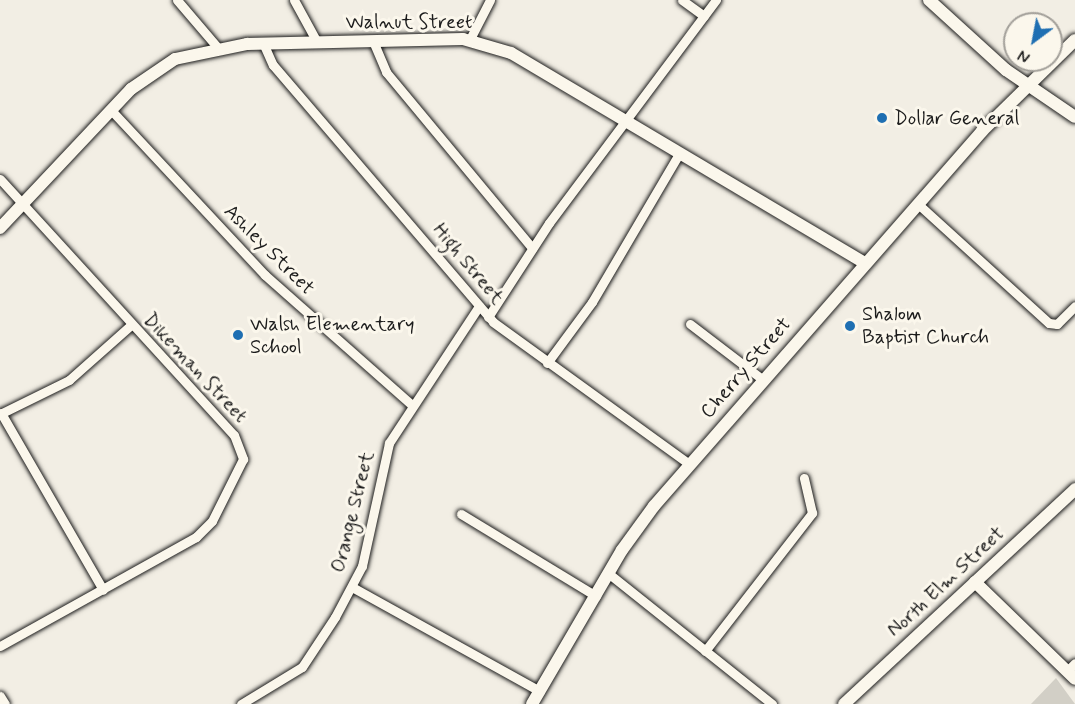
<!DOCTYPE html>
<style>
body{margin:0}
#map{position:relative;width:1075px;height:704px;overflow:hidden;background:#f2eee4;font-family:Mynerve,sans-serif}
div>[style]{position:absolute}
[style*='--x']{left:calc(var(--x)*1px);top:calc(var(--y)*1px);width:calc(var(--w)*1px);rotate:calc(var(--a)*1deg)}
.green>*{inset:0;background:#d2cfc6}
.roads{filter:drop-shadow(0 0 2px #1c1c1c) drop-shadow(0 0 2px #1c1c1c)}
.street>*{height:9px;margin:-4.5px;padding:0 4.5px;transform-origin:4.5px;border-radius:4.5px;background:#fbf7ec}
.secondary>*{height:12px;margin:-6px;padding:0 6px;transform-origin:6px;border-radius:6px;background:#fbf7ec}
.dots>*{width:16px;height:16px;translate:-50% -50%;box-sizing:border-box;border:3px solid #fbf7ec;border-radius:50%}
span{translate:-50% -50%;white-space:nowrap;text-align:center;line-height:1.15;-webkit-text-stroke:6px #fbf7ec;paint-order:stroke}
.street-label{font-size:20px;color:#1c1c1c}
.poi-label{font-size:20px;color:#1c1c1c}
.left{translate:0 -50%;text-align:left}
.north{position:absolute;left:1003px;top:12px;width:60px;height:60px;box-sizing:border-box;background:#fbf7ec;border:2px solid #a29f99;border-radius:50%;rotate:212deg;font-size:16px;font-weight:700;line-height:24px;text-align:center;color:#1c1c1c}
.north::after{content:'';display:block;margin:auto;width:21px;height:27px;background:#1f6fb2;clip-path:polygon(50% 0,100% 100%,50% 72%,0 100%)}
</style>
<div id="map">
<div class="green">
<i style="clip-path:polygon(1056px 678px,1075px 704px,1031px 704px)"></i>
</div>
<div class="roads">
<div class="street">
<i style="--x:177;--y:0;--w:63;--a:49.5"></i>
<i style="--x:294;--y:0;--w:48;--a:61.3"></i>
<i style="--x:682;--y:0;--w:27;--a:36"></i>
<i style="--x:470;--y:39;--w:44;--a:-62.9"></i>
<i style="--x:373;--y:41;--w:34;--a:67"></i>
<i style="--x:386;--y:72;--w:229;--a:50.3"></i>
<i style="--x:263;--y:43;--w:24;--a:66"></i>
<i style="--x:273;--y:65;--w:338;--a:49.4"></i>
<i style="--x:493;--y:322;--w:242;--a:35.9"></i>
<i style="--x:111;--y:110;--w:226;--a:47"></i>
<i style="--x:265;--y:275;--w:196;--a:41.5"></i>
<i style="--x:0;--y:179;--w:347;--a:47.6"></i>
<i style="--x:234;--y:435;--w:26;--a:69"></i>
<i style="--x:243;--y:459;--w:69;--a:116.6"></i>
<i style="--x:212;--y:521;--w:23;--a:135"></i>
<i style="--x:196;--y:537;--w:224;--a:150.9"></i>
<i style="--x:918;--y:204;--w:177;--a:42.3"></i>
<i style="--x:1049;--y:323;--w:8;--a:7"></i>
<i style="--x:1057;--y:324;--w:25;--a:-45"></i>
<i style="--x:488;--y:317;--w:112;--a:-57"></i>
<i style="--x:549;--y:223;--w:279;--a:-53.2"></i>
<i style="--x:690;--y:324;--w:91;--a:37.4"></i>
<i style="--x:547;--y:363;--w:76;--a:-53.6"></i>
<i style="--x:592;--y:302;--w:174;--a:-59.6"></i>
<i style="--x:1;--y:413;--w:204;--a:60"></i>
<i style="--x:0;--y:414;--w:77;--a:-26.2"></i>
<i style="--x:69;--y:380;--w:83;--a:-41.6"></i>
<i style="--x:461;--y:514;--w:158;--a:31.3"></i>
<i style="--x:608;--y:573;--w:210;--a:38.6"></i>
<i style="--x:352;--y:587;--w:215;--a:29"></i>
<i style="--x:705;--y:651;--w:175;--a:-52.2"></i>
<i style="--x:812;--y:513;--w:36;--a:-103"></i>
<i style="--x:1067;--y:671;--w:11;--a:-45"></i>
<i style="--x:0;--y:696;--w:9;--a:58"></i>
<i style="--x:241;--y:704;--w:71;--a:-31.2"></i>
<i style="--x:302;--y:667;--w:60;--a:-56.6"></i>
<i style="--x:335;--y:617;--w:58;--a:-62.1"></i>
<i style="--x:362;--y:566;--w:126;--a:-77.6"></i>
<i style="--x:389;--y:443;--w:164;--a:-56.7"></i>
</div>
<div class="secondary">
<i style="--x:929;--y:0;--w:104;--a:42.3"></i>
<i style="--x:1006;--y:70;--w:83;--a:34.3"></i>
<i style="--x:0;--y:228;--w:191;--a:-46.7"></i>
<i style="--x:131;--y:89;--w:53;--a:-34.3"></i>
<i style="--x:175;--y:59;--w:74;--a:-11.8"></i>
<i style="--x:247;--y:44;--w:216;--a:-1.3"></i>
<i style="--x:463;--y:39;--w:50;--a:16.3"></i>
<i style="--x:511;--y:53;--w:412;--a:30.7"></i>
<i style="--x:975;--y:582;--w:139;--a:44.1"></i>
<i style="--x:532;--y:704;--w:178;--a:-59.7"></i>
<i style="--x:622;--y:550;--w:54;--a:-54"></i>
<i style="--x:654;--y:506;--w:498;--a:-48.8"></i>
<i style="--x:982;--y:131;--w:130;--a:-44.4"></i>
<i style="--x:844;--y:704;--w:316;--a:-42.9"></i>
</div>
</div>
<div class="dots">
<i style="left:882px;top:118px;background:#1f6fb2"></i>
<i style="left:850px;top:326px;background:#1f6fb2"></i>
<i style="left:238px;top:335px;background:#1f6fb2"></i>
</div>
<div class="street-label">
<span style="left:409px;top:22px">Walnut Street</span>
<span style="left:269px;top:250px;rotate:45deg">Ashley Street</span>
<span style="left:468px;top:264px;rotate:50deg">High Street</span>
<span style="left:195px;top:368px;rotate:47deg">Dikeman Street</span>
<span style="left:746px;top:368px;rotate:-49deg">Cherry Street</span>
<span style="left:353px;top:512px;rotate:-76deg">Orange Street</span>
<span style="left:946px;top:582px;rotate:-43deg">North Elm Street</span>
</div>
<div class="poi-label">
<span class="left" style="left:894px;top:118px">Dollar General</span>
<span class="left" style="left:862px;top:326px">Shalom<br>Baptist Church</span>
<span class="left" style="left:250px;top:336px">Walsh Elementary<br>School</span>
</div>
<div class="north">N</div>
</div>
